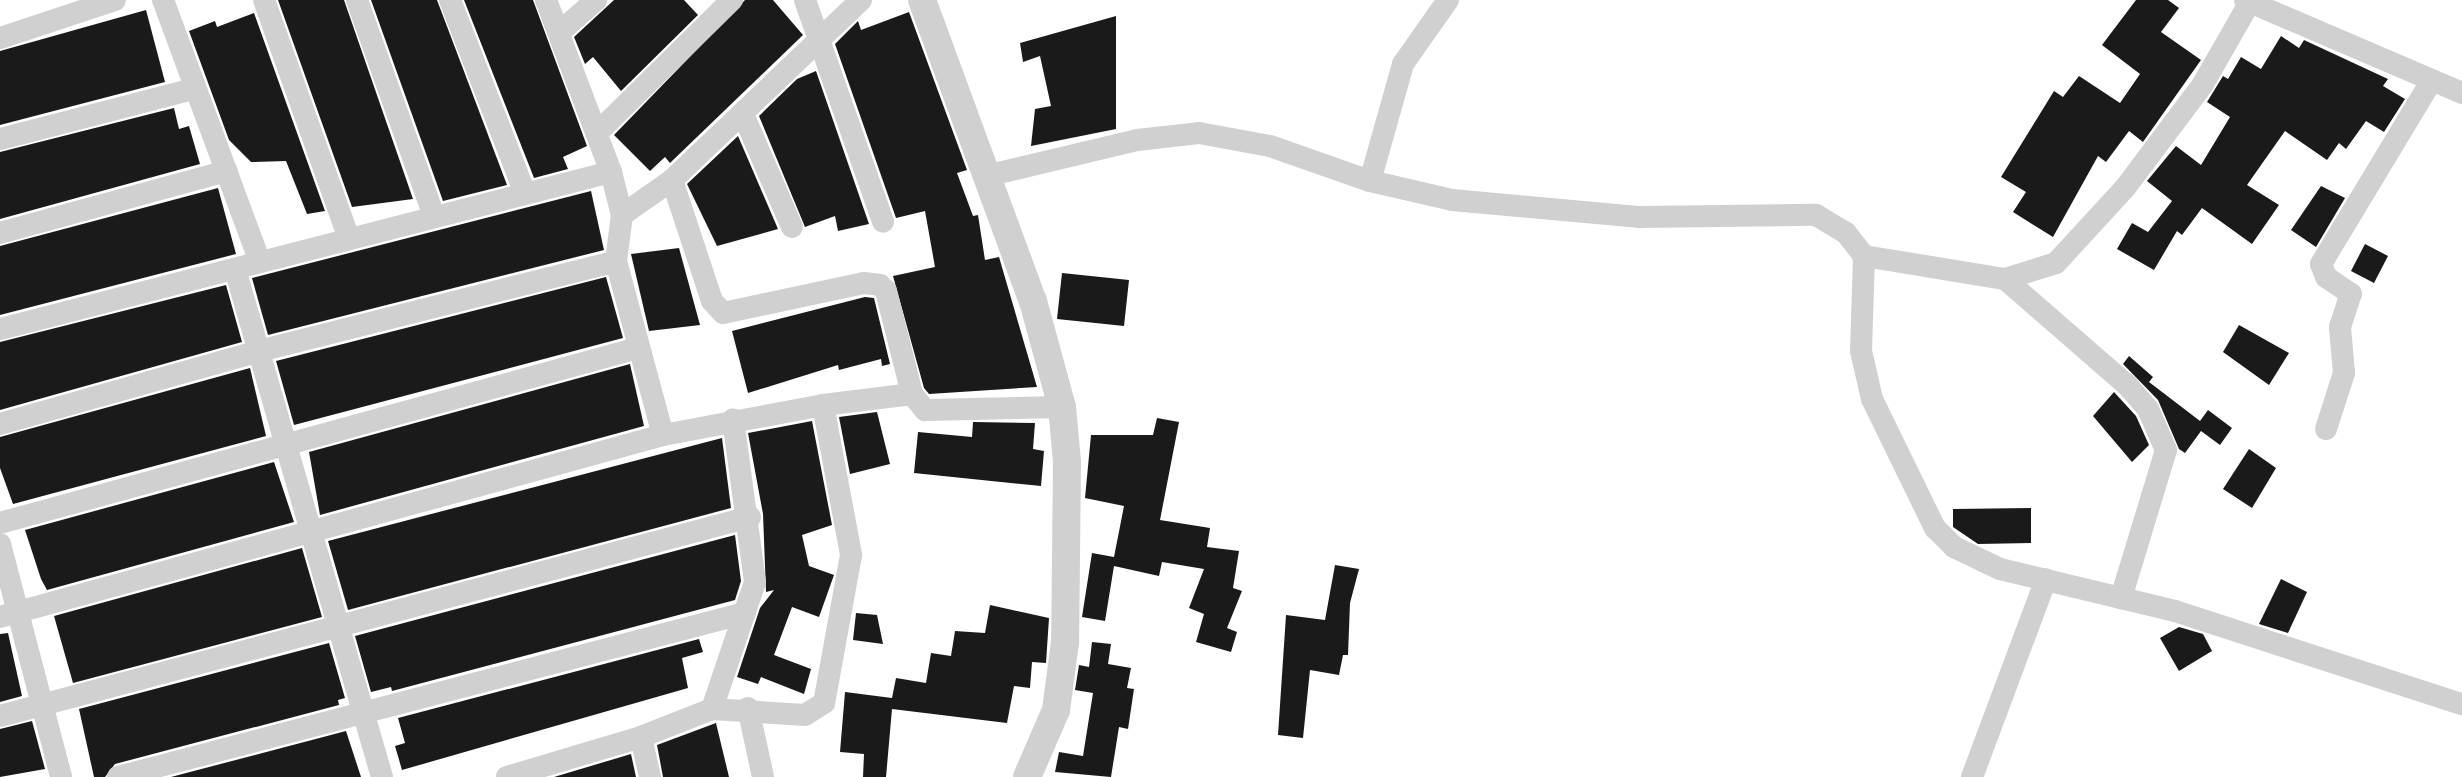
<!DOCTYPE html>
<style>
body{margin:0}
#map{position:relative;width:2462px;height:777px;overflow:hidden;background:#fff;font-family:"Public Sans",sans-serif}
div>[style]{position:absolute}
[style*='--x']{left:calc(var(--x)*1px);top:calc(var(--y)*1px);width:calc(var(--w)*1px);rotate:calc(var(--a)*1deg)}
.building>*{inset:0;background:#1a1a1a}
.minor>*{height:22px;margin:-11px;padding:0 11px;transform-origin:11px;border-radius:11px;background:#d0d0d0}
.tertiary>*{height:28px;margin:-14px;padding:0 14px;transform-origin:14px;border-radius:14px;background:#d0d0d0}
span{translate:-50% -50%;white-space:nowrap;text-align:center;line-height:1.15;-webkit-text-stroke:6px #fff;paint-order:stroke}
</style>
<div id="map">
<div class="building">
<i style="clip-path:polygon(278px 0,344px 0,413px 199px,352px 207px)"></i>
<i style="clip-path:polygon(371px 0,437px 0,507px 185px,443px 201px)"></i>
<i style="clip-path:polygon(464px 0,533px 0,587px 146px,563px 157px,568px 169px,534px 178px)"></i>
<i style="clip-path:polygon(614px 0,684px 0,698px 15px,621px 91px,593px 57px,585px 64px,574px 37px)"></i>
<i style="clip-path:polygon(745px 0,773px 0,803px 35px,670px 163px,665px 157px,650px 171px,614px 135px)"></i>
<i style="clip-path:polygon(2136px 0,2168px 0,2179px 8px,2161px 32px,2201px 60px,2143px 142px,2129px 131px,2106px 162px,2098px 156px,2053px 237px,2013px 212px,2026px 192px,2001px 177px,2054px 91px,2063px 97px,2079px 76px,2120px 103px,2140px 74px,2102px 45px)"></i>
<i style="clip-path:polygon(146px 10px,165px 82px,0 125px,0 51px)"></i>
<i style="clip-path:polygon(909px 12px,967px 170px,957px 173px,973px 216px,978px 215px,985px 260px,999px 257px,1037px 387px,929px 394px,924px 388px,893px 276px,935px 267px,925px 211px,896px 218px,835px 44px,858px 21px,861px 30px)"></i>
<i style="clip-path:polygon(254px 13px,325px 211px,307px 214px,286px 161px,251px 162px,229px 140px,189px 31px,215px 21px,217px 27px)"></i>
<i style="clip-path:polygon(1116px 16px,1116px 129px,1031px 146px,1035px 109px,1051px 106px,1040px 56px,1023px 62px,1020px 43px)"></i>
<i style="clip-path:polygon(2281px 36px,2299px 48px,2304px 40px,2388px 79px,2383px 86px,2405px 99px,2384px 132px,2366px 121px,2346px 149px,2339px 143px,2327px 160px,2285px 131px,2247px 185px,2279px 205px,2252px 244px,2202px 208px,2182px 235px,2177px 231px,2154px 270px,2117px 249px,2132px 223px,2148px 232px,2172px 201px,2147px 181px,2176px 146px,2201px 165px,2230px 117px,2207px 102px,2223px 76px,2228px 79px,2241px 57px,2261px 69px)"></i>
<i style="clip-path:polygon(816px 71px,869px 224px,838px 231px,835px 216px,805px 227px,759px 116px,797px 79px)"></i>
<i style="clip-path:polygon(174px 108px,179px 129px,189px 126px,200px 164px,0 219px,0 152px)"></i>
<i style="clip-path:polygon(738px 136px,778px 229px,717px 246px,687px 184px)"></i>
<i style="clip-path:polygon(2321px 186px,2345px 198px,2316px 247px,2291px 230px)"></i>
<i style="clip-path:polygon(218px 188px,236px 254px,0 315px,0 246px)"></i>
<i style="clip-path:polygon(591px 191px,604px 250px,268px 335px,252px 278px)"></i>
<i style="clip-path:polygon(2365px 244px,2388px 256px,2374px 283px,2351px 271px)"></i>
<i style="clip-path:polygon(679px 248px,700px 325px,649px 331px,631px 254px)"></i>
<i style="clip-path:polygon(1062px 273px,1129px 280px,1124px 326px,1057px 319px)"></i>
<i style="clip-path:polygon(606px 277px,623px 338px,294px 425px,276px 361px)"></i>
<i style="clip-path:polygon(226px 285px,242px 342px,0 410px,0 342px)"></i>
<i style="clip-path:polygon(865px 297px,874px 298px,890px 364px,882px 366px,881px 359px,839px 370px,838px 365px,748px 393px,732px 331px)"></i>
<i style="clip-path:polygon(2239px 325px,2289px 353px,2269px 385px,2223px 352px)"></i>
<i style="clip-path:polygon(2129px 356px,2153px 377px,2149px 382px,2200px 421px,2208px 410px,2232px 428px,2220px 445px,2201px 431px,2185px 453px,2179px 449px,2158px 400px,2123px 364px)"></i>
<i style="clip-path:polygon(630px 364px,644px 426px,320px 515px,309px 452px)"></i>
<i style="clip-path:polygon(250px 368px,266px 436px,13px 504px,0 468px,0 437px)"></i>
<i style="clip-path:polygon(2114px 392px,2136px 416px,2149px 445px,2132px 462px,2093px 416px)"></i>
<i style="clip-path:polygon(877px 412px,890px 464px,850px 474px,839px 417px)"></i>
<i style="clip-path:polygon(1157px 418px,1179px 422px,1160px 520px,1210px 528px,1207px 547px,1239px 551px,1233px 588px,1242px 591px,1227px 628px,1237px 632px,1231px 652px,1196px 642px,1204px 614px,1189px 608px,1204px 569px,1162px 562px,1159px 576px,1114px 566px,1105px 621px,1082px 617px,1092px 553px,1114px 557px,1124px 506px,1085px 498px,1091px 435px,1153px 435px)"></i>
<i style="clip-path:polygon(812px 421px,832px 525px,802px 535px,809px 566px,834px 575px,819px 617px,792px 607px,774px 655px,811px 669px,804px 694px,761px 677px,758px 684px,737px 677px,760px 608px,774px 590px,766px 592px,763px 514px,748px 433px)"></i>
<i style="clip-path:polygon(973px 422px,1035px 423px,1033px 449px,1044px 451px,1041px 486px,914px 473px,918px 432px,972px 437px)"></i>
<i style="clip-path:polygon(722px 438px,731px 508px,348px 610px,328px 541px)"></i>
<i style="clip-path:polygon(2249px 449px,2276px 468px,2252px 508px,2223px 489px)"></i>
<i style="clip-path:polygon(274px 462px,294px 522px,47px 590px,41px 579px,25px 530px)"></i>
<i style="clip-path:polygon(2031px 508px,2031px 543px,1978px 544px,1953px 527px,1953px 509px)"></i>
<i style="clip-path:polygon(735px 535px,741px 581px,735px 600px,392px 691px,391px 687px,371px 692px,355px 636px)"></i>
<i style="clip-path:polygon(302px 548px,322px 617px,73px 683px,54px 616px)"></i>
<i style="clip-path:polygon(1335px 565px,1359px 569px,1350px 603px,1348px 655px,1343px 655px,1339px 675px,1310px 670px,1303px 738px,1278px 735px,1286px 615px,1325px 620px)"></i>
<i style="clip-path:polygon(2281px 579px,2307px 592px,2288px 633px,2259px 624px)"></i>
<i style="clip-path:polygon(990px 605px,1049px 618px,1046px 663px,1032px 662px,1030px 688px,1014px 686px,1007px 723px,892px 709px,886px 777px,863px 777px,864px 754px,840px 752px,845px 692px,892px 698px,896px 678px,926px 683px,931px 653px,951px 656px,955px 631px,985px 633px)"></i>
<i style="clip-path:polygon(856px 613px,877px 615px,883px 644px,853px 640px)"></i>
<i style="clip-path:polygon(2179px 627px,2203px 634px,2212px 651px,2179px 671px,2160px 638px)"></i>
<i style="clip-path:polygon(8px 633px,22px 696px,0 702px,0 634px)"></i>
<i style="clip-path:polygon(699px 639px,703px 652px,682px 658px,688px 688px,402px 770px,395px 746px,405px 743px,398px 718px)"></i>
<i style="clip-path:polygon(1092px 642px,1111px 644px,1108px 664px,1131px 668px,1127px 688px,1134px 689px,1128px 729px,1119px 727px,1111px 777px,1055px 772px,1059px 752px,1083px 756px,1093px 693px,1075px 690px,1079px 665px,1089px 667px)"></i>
<i style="clip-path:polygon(329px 643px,345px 698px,338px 700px,339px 705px,115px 764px,105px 777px,94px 777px,79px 709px)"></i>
<i style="clip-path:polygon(32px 721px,45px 769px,0 777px,0 729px)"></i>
<i style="clip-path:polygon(716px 723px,729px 777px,663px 777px,657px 745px)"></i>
<i style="clip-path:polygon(346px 731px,361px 777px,171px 777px)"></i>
<i style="clip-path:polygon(631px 754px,636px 777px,554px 777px)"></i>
</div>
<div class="minor">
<i style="--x:163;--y:0;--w:276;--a:69.7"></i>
<i style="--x:264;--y:0;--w:251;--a:70.4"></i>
<i style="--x:357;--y:0;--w:229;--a:70.4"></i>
<i style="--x:450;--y:0;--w:207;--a:68.8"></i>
<i style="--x:546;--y:0;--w:184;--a:69.3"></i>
<i style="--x:805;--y:0;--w:235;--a:70.6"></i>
<i style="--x:2245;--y:0;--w:236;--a:23.2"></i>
<i style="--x:561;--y:31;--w:47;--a:-41.5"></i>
<i style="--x:0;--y:38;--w:121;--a:-18.3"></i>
<i style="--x:743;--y:114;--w:123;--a:66.6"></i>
<i style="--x:599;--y:131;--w:187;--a:-44.6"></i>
<i style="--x:0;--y:139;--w:199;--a:-14.5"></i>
<i style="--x:986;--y:176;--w:155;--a:-13.4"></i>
<i style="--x:1137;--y:140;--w:62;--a:-6.4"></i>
<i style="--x:1199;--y:133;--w:72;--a:10.4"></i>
<i style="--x:1270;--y:146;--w:106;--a:19.3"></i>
<i style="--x:1370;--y:181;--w:122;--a:-74.2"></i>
<i style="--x:1403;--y:64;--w:78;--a:-54.9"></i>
<i style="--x:672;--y:180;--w:127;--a:71.7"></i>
<i style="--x:712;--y:301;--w:16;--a:47"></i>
<i style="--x:723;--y:313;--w:144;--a:-12"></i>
<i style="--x:864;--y:283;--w:16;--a:7"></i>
<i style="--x:880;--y:285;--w:8;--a:45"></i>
<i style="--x:886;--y:291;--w:106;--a:75.8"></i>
<i style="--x:912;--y:394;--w:21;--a:51"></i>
<i style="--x:925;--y:410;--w:137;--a:-1.3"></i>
<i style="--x:1370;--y:181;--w:84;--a:13"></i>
<i style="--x:1452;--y:200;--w:189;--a:5.2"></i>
<i style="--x:1640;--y:217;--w:176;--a:-0.7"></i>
<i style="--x:1816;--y:215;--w:35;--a:31"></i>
<i style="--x:1846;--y:233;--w:29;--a:52"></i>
<i style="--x:1864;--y:256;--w:95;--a:91.8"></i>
<i style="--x:1861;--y:351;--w:49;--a:77.1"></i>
<i style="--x:1872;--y:399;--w:144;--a:64"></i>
<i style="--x:1935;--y:528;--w:27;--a:45"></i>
<i style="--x:1954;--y:547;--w:51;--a:25.6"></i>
<i style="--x:2000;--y:569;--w:180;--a:13.5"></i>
<i style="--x:2175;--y:611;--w:302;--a:18"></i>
<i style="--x:622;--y:215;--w:61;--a:-35"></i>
<i style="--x:672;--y:180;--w:261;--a:-43.6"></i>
<i style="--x:0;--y:233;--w:235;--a:-15.3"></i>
<i style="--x:1864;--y:256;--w:143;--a:9.3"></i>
<i style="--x:2005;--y:279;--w:53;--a:-17.4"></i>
<i style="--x:2056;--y:263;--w:102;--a:-47.4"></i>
<i style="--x:2125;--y:188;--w:130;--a:-53.1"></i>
<i style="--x:2203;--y:84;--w:95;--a:-60.2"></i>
<i style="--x:235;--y:269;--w:529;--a:73.86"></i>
<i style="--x:2005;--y:279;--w:163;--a:41"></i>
<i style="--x:2128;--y:386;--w:30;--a:49"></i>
<i style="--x:2148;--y:409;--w:45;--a:66.3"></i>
<i style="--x:2166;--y:450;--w:155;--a:106.9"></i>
<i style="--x:0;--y:329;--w:631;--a:-14.41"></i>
<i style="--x:611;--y:172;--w:44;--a:75.7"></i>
<i style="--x:622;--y:215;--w:46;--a:97.4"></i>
<i style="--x:616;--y:261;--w:180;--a:74.9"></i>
<i style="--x:823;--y:405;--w:90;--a:-7"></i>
<i style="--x:0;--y:424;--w:269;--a:-15.7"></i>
<i style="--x:259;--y:351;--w:368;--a:-14.1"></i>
<i style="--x:2326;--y:429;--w:59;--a:-72.2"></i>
<i style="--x:2344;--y:373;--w:46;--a:-95"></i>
<i style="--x:2340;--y:327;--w:35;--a:-72"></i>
<i style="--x:2351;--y:294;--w:30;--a:-146"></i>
<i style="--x:2326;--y:277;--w:14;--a:-111"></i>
<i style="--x:2321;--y:264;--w:215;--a:-58.9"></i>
<i style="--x:0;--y:523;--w:662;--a:-15.34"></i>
<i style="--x:0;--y:544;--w:241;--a:75.3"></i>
<i style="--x:0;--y:617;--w:688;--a:-15.35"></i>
<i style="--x:663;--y:435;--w:163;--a:-10.6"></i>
<i style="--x:823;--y:405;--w:153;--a:79.4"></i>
<i style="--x:851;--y:555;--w:150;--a:100.3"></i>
<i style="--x:824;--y:703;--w:22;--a:148"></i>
<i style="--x:805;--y:715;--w:93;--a:-176.3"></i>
<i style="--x:712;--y:709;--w:76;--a:158.5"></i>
<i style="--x:641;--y:737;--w:140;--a:163.4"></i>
<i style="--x:748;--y:708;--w:71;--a:77.7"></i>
<i style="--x:712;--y:709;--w:134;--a:-71.3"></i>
<i style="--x:755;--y:582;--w:164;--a:-97.7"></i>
<i style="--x:0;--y:716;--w:776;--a:-14.86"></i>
<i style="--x:641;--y:737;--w:41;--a:77.3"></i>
<i style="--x:118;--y:777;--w:648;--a:-14.66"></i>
<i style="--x:1972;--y:777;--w:211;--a:-69.5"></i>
</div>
<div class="tertiary">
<i style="--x:922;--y:0;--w:321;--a:69.8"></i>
<i style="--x:1033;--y:301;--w:110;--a:74.7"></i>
<i style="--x:1062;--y:407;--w:55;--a:84.8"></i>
<i style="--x:1067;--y:462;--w:180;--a:90.6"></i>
<i style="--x:1065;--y:642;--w:69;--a:97.5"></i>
<i style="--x:1056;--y:710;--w:73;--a:113.4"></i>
</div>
</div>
